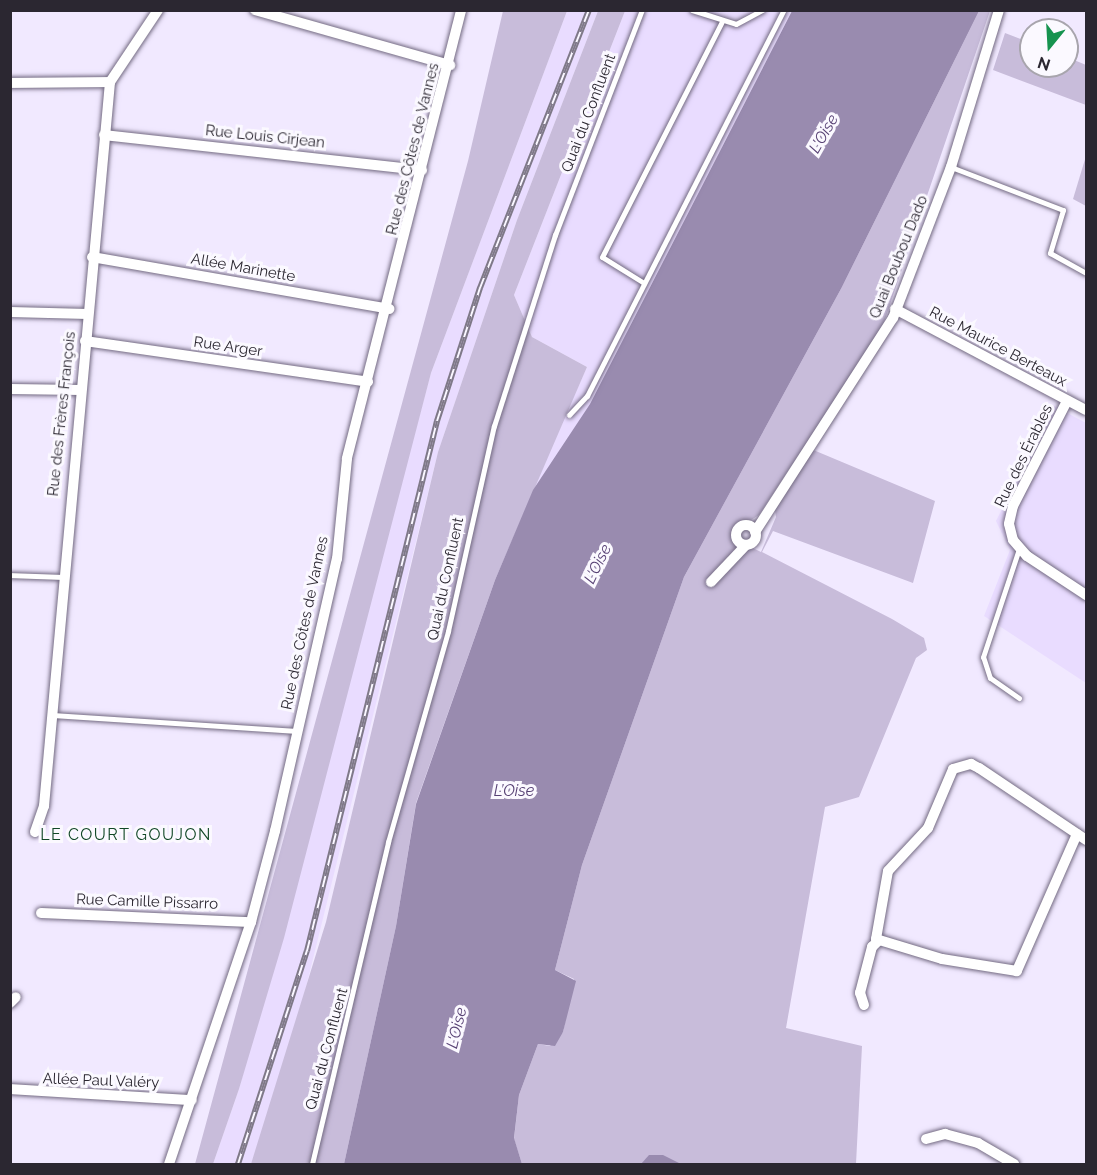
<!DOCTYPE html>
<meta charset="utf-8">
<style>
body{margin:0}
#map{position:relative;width:1097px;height:1175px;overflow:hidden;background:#f1e9ff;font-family:Raleway,sans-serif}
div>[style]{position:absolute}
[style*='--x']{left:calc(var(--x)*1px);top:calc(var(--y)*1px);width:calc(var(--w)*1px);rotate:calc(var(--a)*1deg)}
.built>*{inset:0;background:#e9dcff}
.green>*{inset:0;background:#c8bcda}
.water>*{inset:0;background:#998baf}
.roads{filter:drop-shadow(0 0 2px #736a82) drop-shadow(0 0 2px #736a82)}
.lane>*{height:5px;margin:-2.5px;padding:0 2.5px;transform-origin:2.5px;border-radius:2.5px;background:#fff}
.street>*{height:10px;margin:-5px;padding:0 5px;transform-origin:5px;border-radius:5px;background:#fff}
.street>.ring{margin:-5px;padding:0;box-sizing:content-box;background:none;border:10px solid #fff;border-radius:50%}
.rail>*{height:6px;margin-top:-3px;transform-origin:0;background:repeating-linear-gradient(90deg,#fbf9ff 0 11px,#7f7988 0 22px);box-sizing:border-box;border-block:2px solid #7f7988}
span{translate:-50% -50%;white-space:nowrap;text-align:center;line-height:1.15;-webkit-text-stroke:6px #fbf9ff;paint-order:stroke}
.street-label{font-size:15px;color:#2b2731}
.water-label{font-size:16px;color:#584275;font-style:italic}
.neighbourhood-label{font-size:16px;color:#114727;letter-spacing:1.5px}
.frame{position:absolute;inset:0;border:12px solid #2b2731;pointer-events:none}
.north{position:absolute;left:1019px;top:18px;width:60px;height:60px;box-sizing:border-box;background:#fbf9ff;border:2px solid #a8a5ad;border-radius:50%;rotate:198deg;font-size:16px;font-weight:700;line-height:24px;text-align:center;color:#2b2731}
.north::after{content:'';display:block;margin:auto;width:21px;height:27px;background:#16934f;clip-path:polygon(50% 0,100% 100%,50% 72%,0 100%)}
</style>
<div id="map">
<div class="built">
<i style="clip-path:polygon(567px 11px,598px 11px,517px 220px,438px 452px,291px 1048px,251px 1164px,213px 1164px,239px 1089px,431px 373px)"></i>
<i style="clip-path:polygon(625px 11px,792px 11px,590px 405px,533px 490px,587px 367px,532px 337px,514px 295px)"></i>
<i style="clip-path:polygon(1054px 406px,1086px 423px,1086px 683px,984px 616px,1010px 550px,996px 521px)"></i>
</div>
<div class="green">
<i style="clip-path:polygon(503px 11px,567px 11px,431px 373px,284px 938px,239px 1089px,213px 1164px,195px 1164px,468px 161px)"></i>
<i style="clip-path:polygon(598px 11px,625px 11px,514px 295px,532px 337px,587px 367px,495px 580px,416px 803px,396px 926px,344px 1164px,251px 1164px,326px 922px,438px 452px,517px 220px)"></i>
<i style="clip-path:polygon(979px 11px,990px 11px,882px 328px,759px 515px,732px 532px,732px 538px,761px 552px,776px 517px,774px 503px,811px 449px,935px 501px,913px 583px,773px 531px,762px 552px,892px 619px,924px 638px,927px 650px,916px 658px,859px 797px,825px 807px,786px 1028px,862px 1046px,856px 1164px,522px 1164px,514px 1139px,519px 1095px,538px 1044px,550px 1046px,563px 1032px,574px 979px,555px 970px,582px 865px,684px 577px,842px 287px)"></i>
<i style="clip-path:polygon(1005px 33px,1031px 43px,1031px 66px,1067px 66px,1067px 57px,1086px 65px,1086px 105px,993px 70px)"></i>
<i style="clip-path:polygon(1086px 156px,1086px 206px,1073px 199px)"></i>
</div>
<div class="water">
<i style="clip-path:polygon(792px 11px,979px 11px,842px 287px,684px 577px,582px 865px,555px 970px,576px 981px,563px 1032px,555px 1046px,538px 1044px,519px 1095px,514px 1138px,522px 1164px,344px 1164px,396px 926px,416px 804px,495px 580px,533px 490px,590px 404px)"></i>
<i style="clip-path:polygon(649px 1155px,663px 1155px,681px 1164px,641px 1164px)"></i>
</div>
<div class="roads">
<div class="lane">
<i style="--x:692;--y:10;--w:46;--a:17.7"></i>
<i style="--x:736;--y:24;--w:30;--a:-28"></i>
<i style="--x:951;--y:167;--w:120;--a:21"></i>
<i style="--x:1063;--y:210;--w:45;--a:106.8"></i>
<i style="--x:1050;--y:253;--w:41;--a:29.1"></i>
<i style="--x:644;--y:283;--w:49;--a:-148.2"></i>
<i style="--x:602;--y:257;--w:263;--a:-63"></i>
<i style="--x:569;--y:415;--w:26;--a:-47"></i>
<i style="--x:587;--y:396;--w:433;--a:-63"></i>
<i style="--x:10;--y:575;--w:51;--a:2.2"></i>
<i style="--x:1019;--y:698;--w:35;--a:-145"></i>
<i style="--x:990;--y:678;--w:22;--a:-108"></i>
<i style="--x:983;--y:657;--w:114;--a:-71.6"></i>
<i style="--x:51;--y:715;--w:248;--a:3.7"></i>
<i style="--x:312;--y:1164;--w:331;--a:-76.7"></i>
<i style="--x:388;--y:842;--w:219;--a:-74.1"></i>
<i style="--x:448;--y:631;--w:210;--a:-77.4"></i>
<i style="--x:494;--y:426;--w:201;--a:-72.3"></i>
<i style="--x:555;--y:235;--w:241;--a:-68.9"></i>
</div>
<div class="street">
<i style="--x:255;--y:10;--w:203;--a:15.8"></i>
<i style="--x:10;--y:83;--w:100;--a:-0.6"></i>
<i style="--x:104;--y:135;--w:320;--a:6.3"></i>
<i style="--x:92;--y:257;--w:302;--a:9.9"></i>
<i style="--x:895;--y:309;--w:216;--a:27.9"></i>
<i style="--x:10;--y:312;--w:78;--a:1.5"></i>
<i style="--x:85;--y:341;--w:286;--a:8.2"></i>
<i style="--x:10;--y:389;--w:71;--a:0.8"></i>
<i style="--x:1067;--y:401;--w:118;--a:117.2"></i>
<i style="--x:1013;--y:506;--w:18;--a:103"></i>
<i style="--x:1009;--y:524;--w:16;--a:76"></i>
<i style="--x:1013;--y:540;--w:21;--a:49"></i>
<i style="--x:1027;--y:556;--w:71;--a:33.5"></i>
<i class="ring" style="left:736px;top:525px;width:10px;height:10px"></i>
<i style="--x:755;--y:532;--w:255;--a:-57.2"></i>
<i style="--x:893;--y:318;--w:162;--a:-69"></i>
<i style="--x:951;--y:167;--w:164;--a:-73"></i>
<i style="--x:711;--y:582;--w:51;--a:-46.6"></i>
<i style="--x:35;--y:832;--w:28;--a:-71"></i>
<i style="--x:44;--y:806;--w:727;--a:-84.79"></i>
<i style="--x:110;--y:82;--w:87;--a:-56.3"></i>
<i style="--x:1077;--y:834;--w:150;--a:113.7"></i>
<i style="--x:1017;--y:971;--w:76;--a:-170.9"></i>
<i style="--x:942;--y:959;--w:69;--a:-163.1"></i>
<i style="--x:876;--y:939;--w:69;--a:-80"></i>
<i style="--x:888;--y:871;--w:59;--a:-47.1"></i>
<i style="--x:928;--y:828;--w:64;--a:-67"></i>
<i style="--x:953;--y:769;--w:19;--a:-16"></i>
<i style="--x:971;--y:764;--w:9;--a:27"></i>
<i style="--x:979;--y:768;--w:129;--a:33.9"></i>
<i style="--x:41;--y:913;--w:210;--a:2.5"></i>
<i style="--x:10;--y:1003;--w:8;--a:-45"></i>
<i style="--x:864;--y:1005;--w:13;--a:-108"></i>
<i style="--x:860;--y:993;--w:48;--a:-75.4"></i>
<i style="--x:872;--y:947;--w:8;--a:-45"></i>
<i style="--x:10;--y:1089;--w:182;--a:3.5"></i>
<i style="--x:926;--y:1139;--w:20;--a:-15"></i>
<i style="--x:945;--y:1134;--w:34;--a:15"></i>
<i style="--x:978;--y:1143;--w:42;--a:30.3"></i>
<i style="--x:169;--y:1164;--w:256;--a:-71.3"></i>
<i style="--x:251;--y:922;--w:94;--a:-75.2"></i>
<i style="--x:275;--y:831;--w:279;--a:-77.2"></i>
<i style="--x:337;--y:559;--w:101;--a:-84.3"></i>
<i style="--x:347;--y:458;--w:462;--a:-75.7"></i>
</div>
</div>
<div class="rail">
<i style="--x:238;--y:1164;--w:224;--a:-72.1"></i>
<i style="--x:307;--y:951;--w:546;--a:-76.22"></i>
<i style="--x:437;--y:421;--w:140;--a:-72.1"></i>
<i style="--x:480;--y:288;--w:299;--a:-68.6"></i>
</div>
<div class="street-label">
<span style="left:589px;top:113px;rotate:-69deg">Quai du Confluent</span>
<span style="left:265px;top:137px;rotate:6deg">Rue Louis Cirjean</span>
<span style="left:413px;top:149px;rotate:-76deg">Rue des Côtes de Vannes</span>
<span style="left:899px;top:257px;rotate:-68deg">Quai Boubou Dado</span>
<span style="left:243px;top:268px;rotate:10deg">Allée Marinette</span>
<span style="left:228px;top:347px;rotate:8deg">Rue Arger</span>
<span style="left:998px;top:347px;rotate:28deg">Rue Maurice Berteaux</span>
<span style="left:62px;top:414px;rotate:-84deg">Rue des Frères François</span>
<span style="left:1024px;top:456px;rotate:-64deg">Rue des Érables</span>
<span style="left:446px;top:579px;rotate:-78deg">Quai du Confluent</span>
<span style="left:305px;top:623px;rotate:-78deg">Rue des Côtes de Vannes</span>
<span style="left:147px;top:902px;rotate:2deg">Rue Camille Pissarro</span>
<span style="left:327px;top:1049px;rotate:-75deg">Quai du Confluent</span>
<span style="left:101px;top:1081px;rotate:2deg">Allée Paul Valéry</span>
</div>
<div class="water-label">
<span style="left:824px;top:134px;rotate:-60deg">L'Oise</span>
<span style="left:598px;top:564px;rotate:-64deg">L'Oise</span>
<span style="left:514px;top:791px">L’Oise</span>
<span style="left:457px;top:1028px;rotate:-76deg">L'Oise</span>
</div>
<div class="neighbourhood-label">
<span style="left:126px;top:835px">LE COURT GOUJON</span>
</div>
<div class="frame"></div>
<div class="north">N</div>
</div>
